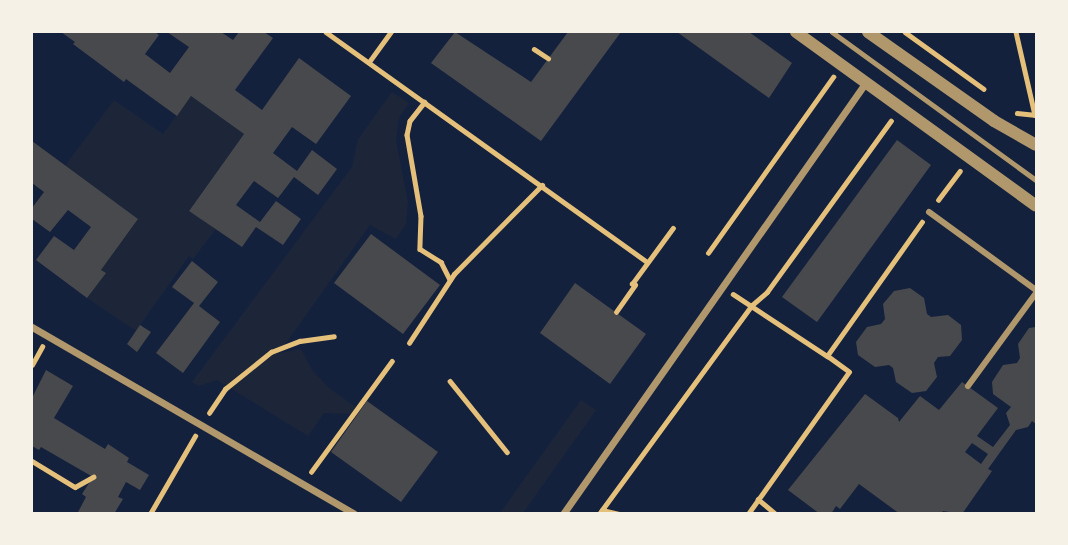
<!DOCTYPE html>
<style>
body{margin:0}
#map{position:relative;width:1068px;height:545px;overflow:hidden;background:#14213d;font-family:"Varela Round",sans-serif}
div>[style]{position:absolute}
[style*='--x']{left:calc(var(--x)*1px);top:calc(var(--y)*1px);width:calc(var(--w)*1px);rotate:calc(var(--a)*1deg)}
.green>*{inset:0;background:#1d2539}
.building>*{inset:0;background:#48494c}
.path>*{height:4.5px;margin:-2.25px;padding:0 2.25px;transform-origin:2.25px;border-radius:2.25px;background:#e5c07b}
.service>*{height:5px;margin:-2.5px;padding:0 2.5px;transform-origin:2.5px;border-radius:2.5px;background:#b1986c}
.pedestrian>*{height:6px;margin:-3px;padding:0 3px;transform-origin:3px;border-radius:3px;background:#b1986c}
.minor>*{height:7px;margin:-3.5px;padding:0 3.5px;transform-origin:3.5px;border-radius:3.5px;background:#b1986c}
.tertiary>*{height:12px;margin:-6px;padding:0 6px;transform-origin:6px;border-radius:6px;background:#b1986c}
span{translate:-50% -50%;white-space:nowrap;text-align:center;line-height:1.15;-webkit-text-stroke:6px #f6f1e7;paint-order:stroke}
.frame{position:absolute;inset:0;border:33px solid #f6f1e7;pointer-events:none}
</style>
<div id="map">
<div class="green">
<i style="clip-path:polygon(392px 92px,409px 103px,399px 118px,396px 141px,408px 202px,406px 224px,396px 239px,370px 225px,279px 353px,301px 349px,312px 370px,329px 388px,356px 407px,351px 414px,324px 413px,308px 436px,217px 380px,199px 386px,192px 382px,352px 167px,358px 139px)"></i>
<i style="clip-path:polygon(191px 96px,244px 134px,189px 210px,216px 229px,193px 259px,189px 256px,136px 331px,87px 298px,105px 273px,101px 270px,138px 219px,65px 166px,114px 100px,163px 134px)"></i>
<i style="clip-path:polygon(581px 400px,596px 410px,523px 513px,500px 513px)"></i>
</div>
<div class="building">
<i style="clip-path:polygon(61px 32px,155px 32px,159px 35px,145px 54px,170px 73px,189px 47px,167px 32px,221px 32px,233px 40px,239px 32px,264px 32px,273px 38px,235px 90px,262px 110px,299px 58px,351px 96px,316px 144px,292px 127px,273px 153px,297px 171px,312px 150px,337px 169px,318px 195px,294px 177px,278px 198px,254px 181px,236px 205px,260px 222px,276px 201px,301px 219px,283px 245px,256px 227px,242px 247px,189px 211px,244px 134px,191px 96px,177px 116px,126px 79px,124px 82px,73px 44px,75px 42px)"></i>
<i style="clip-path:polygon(455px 32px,531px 82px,568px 32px,621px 32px,541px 141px,431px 63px)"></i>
<i style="clip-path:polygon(677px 32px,749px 32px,792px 63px,769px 98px)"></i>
<i style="clip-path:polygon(897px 140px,931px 165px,817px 322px,782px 297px)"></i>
<i style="clip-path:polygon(32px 141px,138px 219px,101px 270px,106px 273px,87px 298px,36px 260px,54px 236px,74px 250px,91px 227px,68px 210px,50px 232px,32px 219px,32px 208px,44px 192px,32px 183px)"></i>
<i style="clip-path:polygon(371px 234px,440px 285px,403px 334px,334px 283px)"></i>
<i style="clip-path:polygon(192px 261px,218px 282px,199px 306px,220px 322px,183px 373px,156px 353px,194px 303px,172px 287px)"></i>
<i style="clip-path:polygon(575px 283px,646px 334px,610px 384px,540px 333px)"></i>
<i style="clip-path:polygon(910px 288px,924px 298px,927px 314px,931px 317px,948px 315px,961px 325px,962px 340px,950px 356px,938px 357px,934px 363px,937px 377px,926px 391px,912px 393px,896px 382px,893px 368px,889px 365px,875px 367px,858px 355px,856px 342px,867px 327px,881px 324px,885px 319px,883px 304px,894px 291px)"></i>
<i style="clip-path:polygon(140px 325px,151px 332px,137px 352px,127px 344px)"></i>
<i style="clip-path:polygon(evenodd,1036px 327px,1036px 424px,1032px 421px,1028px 427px,1016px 430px,988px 469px,992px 471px,962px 514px,943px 511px,941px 514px,900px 514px,859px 484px,840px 509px,836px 506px,831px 514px,820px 514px,788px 490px,865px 394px,898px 418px,899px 422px,920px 396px,939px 410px,962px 382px,998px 408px,977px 436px,993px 447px,1010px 425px,1006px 413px,1011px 407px,993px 394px,992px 382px,1003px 365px,1017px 363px,1020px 358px,1018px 344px,1029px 328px,1036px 327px,972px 443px,988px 454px,981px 464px,965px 452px,972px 443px)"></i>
<i style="clip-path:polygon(46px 370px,73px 386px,54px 418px,105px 449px,108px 444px,129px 458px,127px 462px,149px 475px,140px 490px,126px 482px,118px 497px,123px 499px,114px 514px,77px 514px,86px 497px,82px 494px,93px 477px,41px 447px,39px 450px,32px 446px,32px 398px)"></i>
<i style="clip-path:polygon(367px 401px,438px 452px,401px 502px,331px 452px)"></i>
</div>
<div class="path">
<i style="--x:326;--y:32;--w:395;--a:35.6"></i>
<i style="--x:905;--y:32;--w:97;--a:35.8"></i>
<i style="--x:1016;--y:32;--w:85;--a:77.1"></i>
<i style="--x:534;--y:49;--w:17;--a:33"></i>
<i style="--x:369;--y:62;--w:37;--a:-54"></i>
<i style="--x:425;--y:102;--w:24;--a:128"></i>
<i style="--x:410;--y:121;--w:14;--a:102"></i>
<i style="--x:407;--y:135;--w:82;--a:80.2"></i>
<i style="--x:421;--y:216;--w:33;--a:92"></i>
<i style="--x:420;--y:249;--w:25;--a:32"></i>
<i style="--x:441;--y:262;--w:20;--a:63"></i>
<i style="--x:1017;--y:113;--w:19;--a:6"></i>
<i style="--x:938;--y:200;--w:36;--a:-53"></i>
<i style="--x:708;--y:253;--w:216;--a:-54.6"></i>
<i style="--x:733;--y:294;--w:113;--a:33.4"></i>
<i style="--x:827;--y:356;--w:164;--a:-54.7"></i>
<i style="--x:616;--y:312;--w:33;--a:-55"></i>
<i style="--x:635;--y:285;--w:3;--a:-162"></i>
<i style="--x:632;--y:284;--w:69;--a:-53.8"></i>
<i style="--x:409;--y:343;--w:82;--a:-56.9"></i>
<i style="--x:454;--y:274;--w:125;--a:-45.3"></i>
<i style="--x:32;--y:365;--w:21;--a:-61"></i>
<i style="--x:450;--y:381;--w:91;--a:51.2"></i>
<i style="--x:209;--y:413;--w:29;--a:-56"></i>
<i style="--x:225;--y:389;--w:59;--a:-38.8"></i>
<i style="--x:271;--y:352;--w:31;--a:-21"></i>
<i style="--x:300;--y:341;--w:34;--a:-8"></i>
<i style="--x:32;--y:461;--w:50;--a:31.2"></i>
<i style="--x:75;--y:487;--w:21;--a:-29"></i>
<i style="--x:311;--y:472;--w:137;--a:-53.9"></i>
<i style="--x:758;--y:499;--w:23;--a:40"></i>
<i style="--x:602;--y:510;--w:17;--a:13"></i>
<i style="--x:150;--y:514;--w:90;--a:-60"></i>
<i style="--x:599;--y:514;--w:258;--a:-53.8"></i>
<i style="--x:751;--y:306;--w:21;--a:-41"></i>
<i style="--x:767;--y:292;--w:211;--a:-54.1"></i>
<i style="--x:748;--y:514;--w:174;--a:-54.6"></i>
<i style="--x:849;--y:372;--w:27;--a:-144"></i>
</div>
<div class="service">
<i style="--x:832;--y:32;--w:252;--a:36"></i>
</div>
<div class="pedestrian">
<i style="--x:929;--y:212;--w:132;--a:36.1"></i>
<i style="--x:968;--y:386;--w:115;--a:-53.8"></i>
</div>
<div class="minor">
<i style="--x:32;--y:327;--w:372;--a:30.1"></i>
<i style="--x:563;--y:514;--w:528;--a:-54.95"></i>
</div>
<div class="tertiary">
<i style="--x:796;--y:32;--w:296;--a:35.9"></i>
<i style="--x:868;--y:32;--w:154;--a:35.2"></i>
<i style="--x:994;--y:121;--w:48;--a:29.7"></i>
</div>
<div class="frame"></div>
</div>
